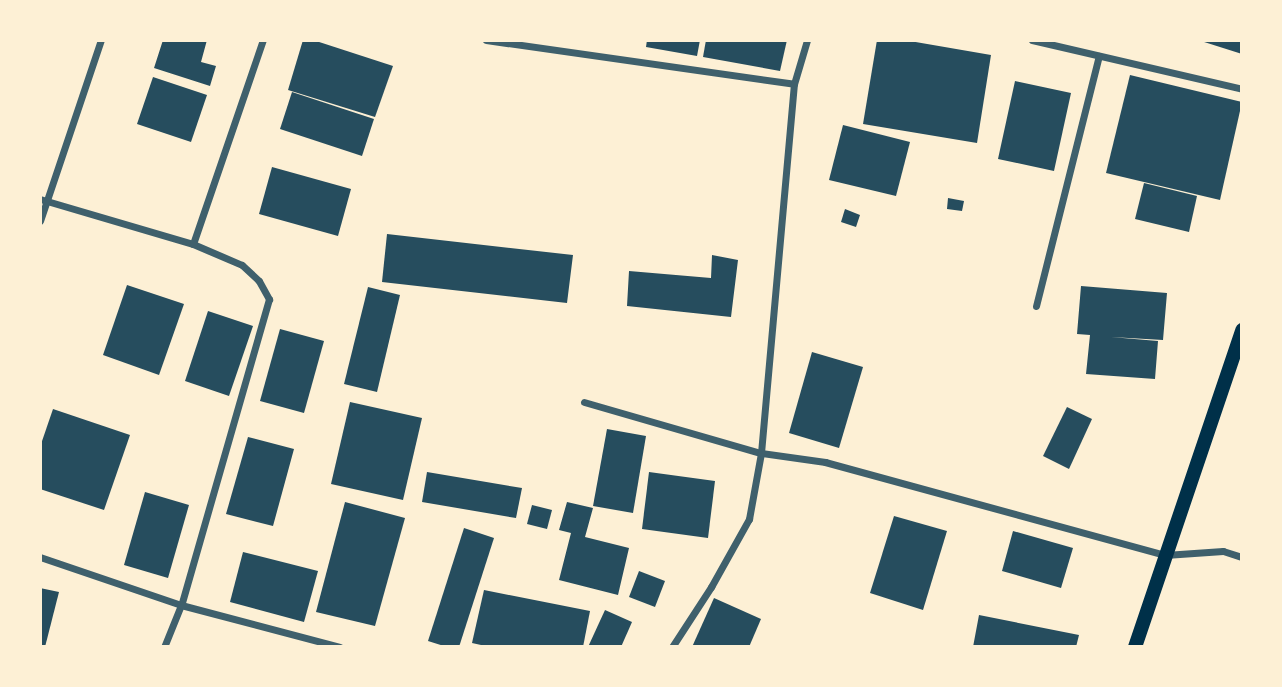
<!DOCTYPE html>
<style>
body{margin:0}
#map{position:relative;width:1282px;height:687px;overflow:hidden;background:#fdf0d5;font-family:"IBM Plex Sans",sans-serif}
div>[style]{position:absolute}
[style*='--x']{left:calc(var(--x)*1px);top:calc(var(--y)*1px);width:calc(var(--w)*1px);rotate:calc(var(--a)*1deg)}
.building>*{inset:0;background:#264d5e}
.minor>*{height:7px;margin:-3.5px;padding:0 3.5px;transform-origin:3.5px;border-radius:3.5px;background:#3f606c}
.secondary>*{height:14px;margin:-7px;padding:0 7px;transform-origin:7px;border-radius:7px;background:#003049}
span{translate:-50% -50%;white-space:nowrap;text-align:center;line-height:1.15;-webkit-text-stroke:7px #fdf0d5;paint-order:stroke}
.frame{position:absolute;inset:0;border:42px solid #fdf0d5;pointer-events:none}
</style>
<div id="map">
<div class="building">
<i style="clip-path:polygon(163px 40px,207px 40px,201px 62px,216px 66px,210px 86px,154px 68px)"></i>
<i style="clip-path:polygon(303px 40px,313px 40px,393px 66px,375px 117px,288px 90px)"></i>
<i style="clip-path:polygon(647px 40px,700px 40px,697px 56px,646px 47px)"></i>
<i style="clip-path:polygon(706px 40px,787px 40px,780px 71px,703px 57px)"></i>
<i style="clip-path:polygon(877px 40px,904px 40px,991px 55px,977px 143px,863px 124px)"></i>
<i style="clip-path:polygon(1201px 40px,1242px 40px,1242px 54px,1201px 41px)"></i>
<i style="clip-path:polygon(1130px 75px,1242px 102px,1220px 200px,1106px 173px)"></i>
<i style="clip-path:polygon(153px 77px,207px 95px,191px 142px,137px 124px)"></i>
<i style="clip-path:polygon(1015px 81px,1071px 93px,1054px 171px,998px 159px)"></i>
<i style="clip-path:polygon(292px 92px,374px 119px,362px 156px,280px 129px)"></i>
<i style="clip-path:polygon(843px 125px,910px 142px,896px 196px,829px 180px)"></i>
<i style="clip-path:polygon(272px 167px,351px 189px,338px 236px,259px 214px)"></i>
<i style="clip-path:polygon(1144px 183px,1197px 196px,1189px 232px,1135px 219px)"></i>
<i style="clip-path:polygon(948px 198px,964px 201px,962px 211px,947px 209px)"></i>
<i style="clip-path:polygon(845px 209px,860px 215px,856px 227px,841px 222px)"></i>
<i style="clip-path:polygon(387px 234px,573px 255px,567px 303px,382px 282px)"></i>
<i style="clip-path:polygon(712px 255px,738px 260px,731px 317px,627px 306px,629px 271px,711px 278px)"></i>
<i style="clip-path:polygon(127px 285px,184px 304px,159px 375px,103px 355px)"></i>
<i style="clip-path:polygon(1081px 286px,1167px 293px,1163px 340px,1111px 337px,1158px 341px,1155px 379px,1086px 374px,1090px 335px,1077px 334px)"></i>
<i style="clip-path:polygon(368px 287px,400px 295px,377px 392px,344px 384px)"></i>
<i style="clip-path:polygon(208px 311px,253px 326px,229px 396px,185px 381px)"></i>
<i style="clip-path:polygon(280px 329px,324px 341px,304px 413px,260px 401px)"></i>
<i style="clip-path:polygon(812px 352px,863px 367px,839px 448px,789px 433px)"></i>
<i style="clip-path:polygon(350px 402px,422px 418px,403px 500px,331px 484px)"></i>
<i style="clip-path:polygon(1067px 407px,1092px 419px,1069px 469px,1043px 456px)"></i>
<i style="clip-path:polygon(53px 409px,130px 435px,104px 510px,40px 489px,40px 447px)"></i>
<i style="clip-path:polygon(607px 429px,646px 436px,633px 513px,593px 506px)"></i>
<i style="clip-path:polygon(248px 437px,294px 449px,273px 526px,226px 514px)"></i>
<i style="clip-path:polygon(427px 472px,522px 488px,516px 518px,422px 502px)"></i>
<i style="clip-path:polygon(649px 472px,715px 481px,708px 538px,642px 529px)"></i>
<i style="clip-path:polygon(145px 492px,189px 505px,168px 578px,124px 565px)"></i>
<i style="clip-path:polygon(345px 502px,405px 518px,375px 626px,316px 612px)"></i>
<i style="clip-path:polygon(567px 502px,593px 508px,585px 537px,629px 548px,618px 595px,559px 580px,571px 533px,559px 530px)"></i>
<i style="clip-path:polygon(532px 505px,552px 510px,547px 529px,527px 524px)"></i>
<i style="clip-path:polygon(894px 516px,947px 531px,923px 610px,870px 593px)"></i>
<i style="clip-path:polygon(464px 528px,494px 538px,459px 647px,447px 647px,428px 641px)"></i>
<i style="clip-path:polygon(1013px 531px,1073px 548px,1061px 588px,1002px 571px)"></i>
<i style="clip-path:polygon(243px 552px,318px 571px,304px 622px,230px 602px)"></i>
<i style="clip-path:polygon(639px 571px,665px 581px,655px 607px,629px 597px)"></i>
<i style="clip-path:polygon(40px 588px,59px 592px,45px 647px,40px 647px)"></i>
<i style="clip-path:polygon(484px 590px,590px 611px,583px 647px,490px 647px,472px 643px)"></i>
<i style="clip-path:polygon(714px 598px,761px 619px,749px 647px,692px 647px)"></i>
<i style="clip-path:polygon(605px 610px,632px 622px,621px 647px,588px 647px)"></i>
<i style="clip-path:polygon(979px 615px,1079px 635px,1076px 647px,973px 647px)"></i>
</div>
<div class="minor">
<i style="--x:486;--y:40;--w:311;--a:8.1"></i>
<i style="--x:1032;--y:40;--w:216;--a:13.1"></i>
<i style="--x:40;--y:199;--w:159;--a:16.4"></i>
<i style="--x:193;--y:244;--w:53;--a:23.2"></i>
<i style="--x:242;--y:265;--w:23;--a:43"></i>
<i style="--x:259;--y:281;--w:21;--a:61"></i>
<i style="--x:269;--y:299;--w:318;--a:106"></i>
<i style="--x:181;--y:605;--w:45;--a:112"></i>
<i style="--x:40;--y:221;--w:191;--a:-71.4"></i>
<i style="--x:193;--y:244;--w:216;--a:-71.1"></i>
<i style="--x:1036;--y:306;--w:258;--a:-75.9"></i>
<i style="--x:584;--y:402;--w:184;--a:16.1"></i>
<i style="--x:761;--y:453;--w:65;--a:8"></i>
<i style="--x:825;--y:462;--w:352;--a:15.3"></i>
<i style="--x:1165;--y:555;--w:58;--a:-3.9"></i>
<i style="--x:1223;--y:551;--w:20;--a:18"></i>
<i style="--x:40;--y:557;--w:149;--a:18.8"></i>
<i style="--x:181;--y:605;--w:164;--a:14.8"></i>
<i style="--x:672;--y:647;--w:72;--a:-57"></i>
<i style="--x:711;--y:587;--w:78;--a:-60.8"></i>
<i style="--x:749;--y:519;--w:67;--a:-79.7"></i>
<i style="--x:761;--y:453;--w:370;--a:-84.9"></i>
<i style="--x:794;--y:84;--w:46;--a:-73.5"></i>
</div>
<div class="secondary">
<i style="--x:1135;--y:647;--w:335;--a:-71.3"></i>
</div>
<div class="frame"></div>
</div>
